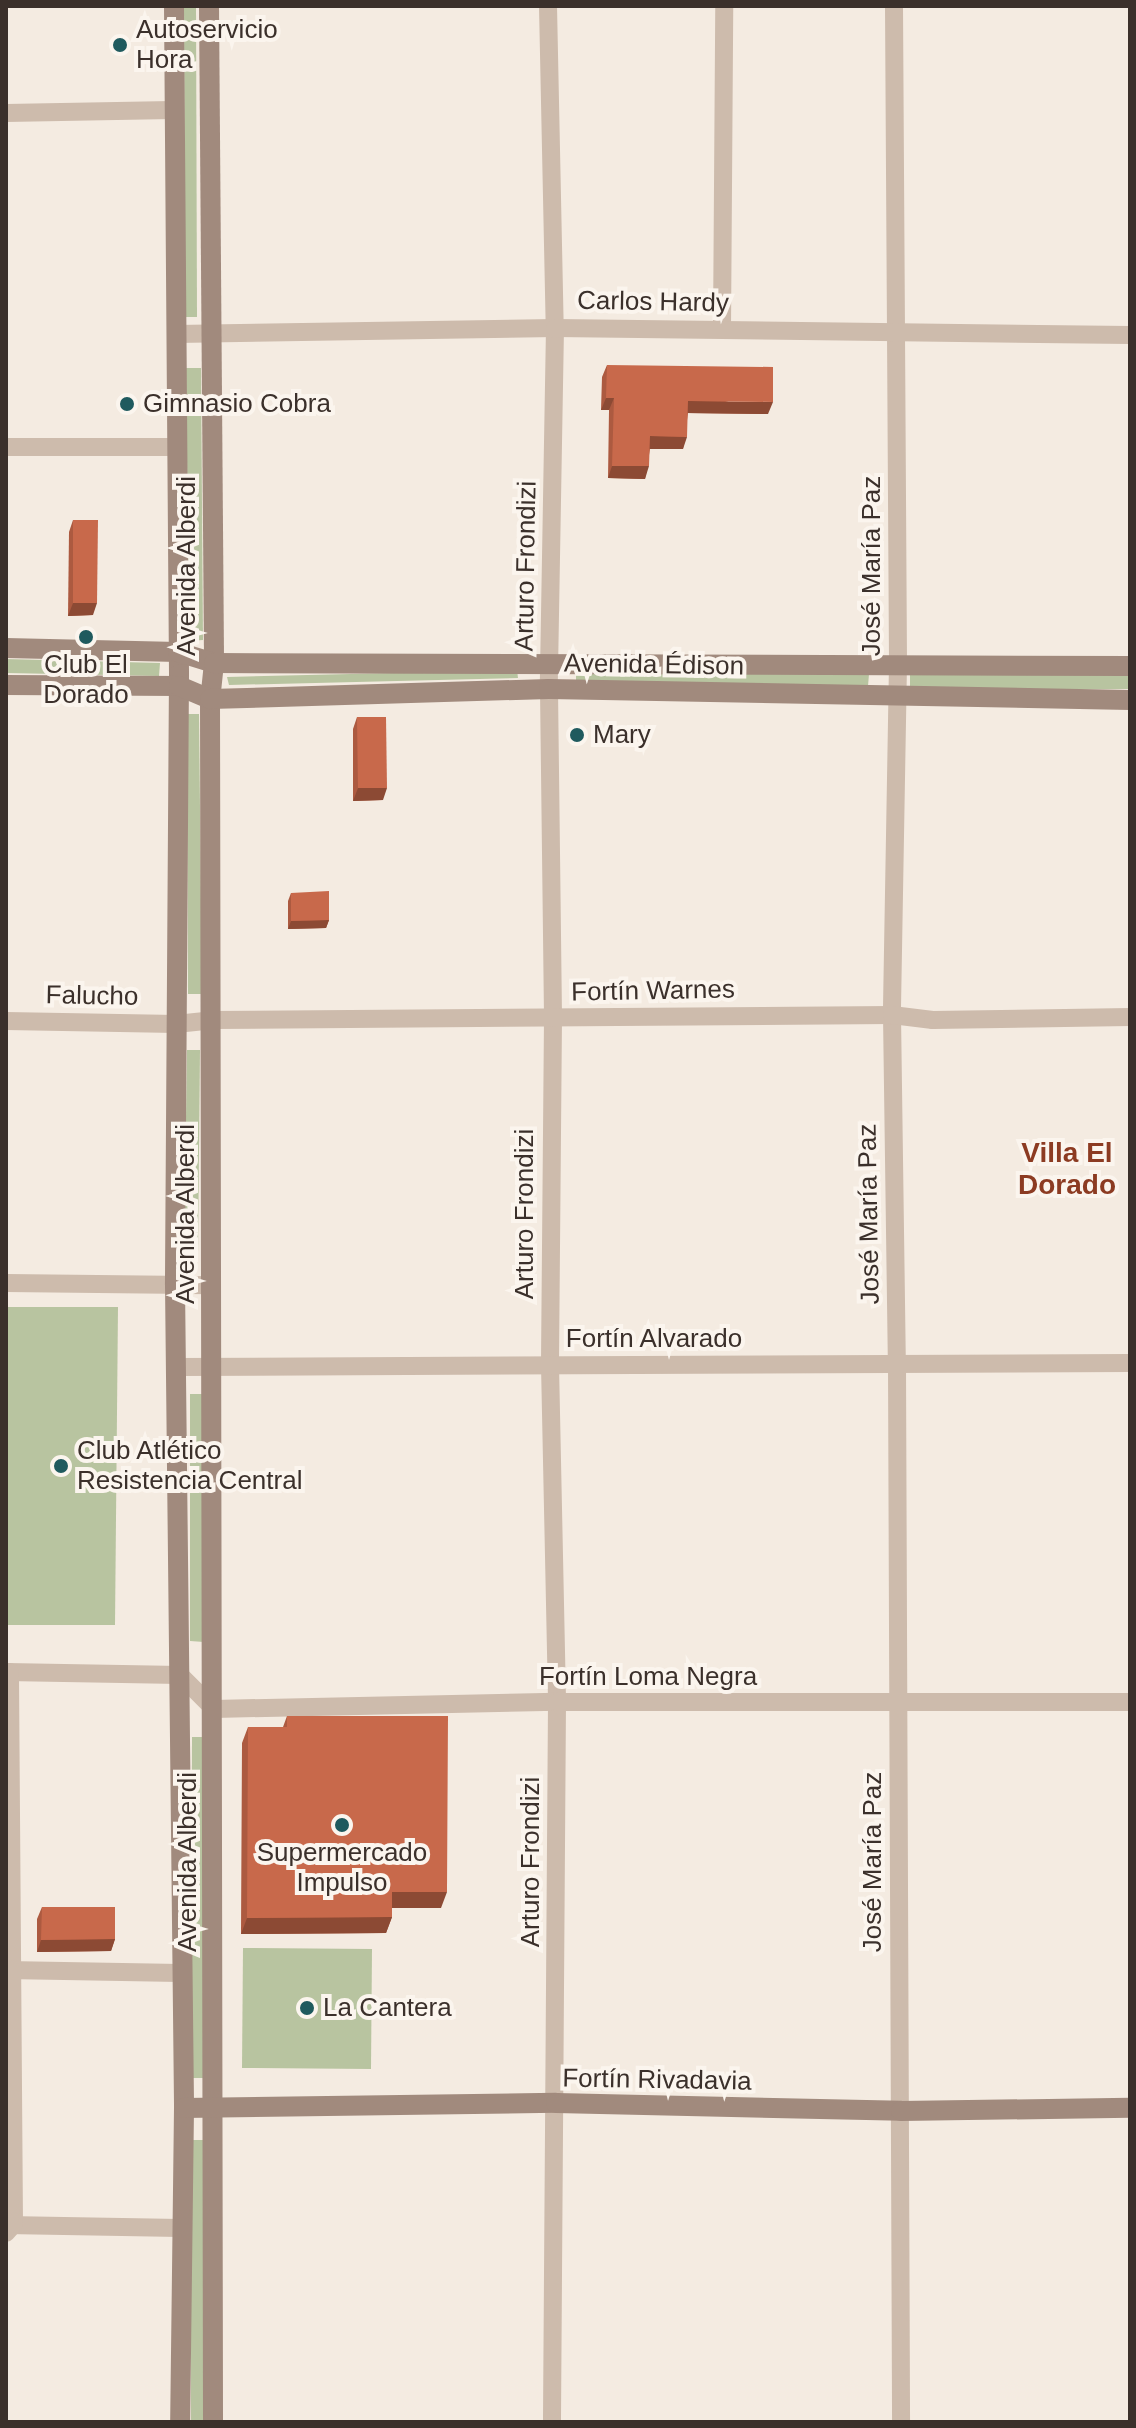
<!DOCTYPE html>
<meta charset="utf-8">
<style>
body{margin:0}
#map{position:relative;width:1136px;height:2428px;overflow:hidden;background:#f4ebe1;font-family:Arial,sans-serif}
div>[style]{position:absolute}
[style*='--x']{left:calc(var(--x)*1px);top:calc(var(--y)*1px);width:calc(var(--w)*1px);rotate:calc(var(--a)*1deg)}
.green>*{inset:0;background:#b8c4a0}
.street>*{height:18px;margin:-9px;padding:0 9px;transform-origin:9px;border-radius:9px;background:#cdbbac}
.secondary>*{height:20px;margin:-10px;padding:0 10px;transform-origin:10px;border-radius:10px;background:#a18a7d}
.wall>*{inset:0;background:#ac5a40}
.shaded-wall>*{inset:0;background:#8c4a34}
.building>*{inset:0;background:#c8694b}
.dots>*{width:22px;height:22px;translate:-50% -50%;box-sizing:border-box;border:4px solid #fbf5ee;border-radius:50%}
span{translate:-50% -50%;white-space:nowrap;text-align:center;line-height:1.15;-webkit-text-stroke:8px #fbf5ee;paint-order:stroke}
.poi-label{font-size:26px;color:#3b302b}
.left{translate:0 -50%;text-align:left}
.street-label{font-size:26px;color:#3b302b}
.neighbourhood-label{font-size:28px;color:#8c3b22;font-weight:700}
.frame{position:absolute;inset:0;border:8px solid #3b302b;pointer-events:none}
</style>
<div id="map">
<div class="green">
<i style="clip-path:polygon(184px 6px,196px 6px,197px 317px,185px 317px)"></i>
<i style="clip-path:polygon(186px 368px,201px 368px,203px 640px,189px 641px)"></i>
<i style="clip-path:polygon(6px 659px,160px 663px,159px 676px,6px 673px)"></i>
<i style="clip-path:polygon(576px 668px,869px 674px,868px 686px,576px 681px)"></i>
<i style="clip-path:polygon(517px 670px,518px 678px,229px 685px,227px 677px)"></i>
<i style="clip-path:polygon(910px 674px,1130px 674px,1130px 689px,910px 690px)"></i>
<i style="clip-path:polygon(187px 714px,199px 714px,202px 994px,188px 994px)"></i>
<i style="clip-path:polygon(187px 1050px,200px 1050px,198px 1254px,184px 1254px)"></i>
<i style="clip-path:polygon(6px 1307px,118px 1307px,115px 1625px,6px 1625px)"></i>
<i style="clip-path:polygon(190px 1394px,203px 1394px,204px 1642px,190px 1641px)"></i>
<i style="clip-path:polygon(192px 1737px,204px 1737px,203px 2078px,191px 2078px)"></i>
<i style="clip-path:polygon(243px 1948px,372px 1949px,371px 2069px,242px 2068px)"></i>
<i style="clip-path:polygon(191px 2140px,203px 2140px,203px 2422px,191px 2422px)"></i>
</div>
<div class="street">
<i style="--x:548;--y:6;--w:322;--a:88.8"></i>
<i style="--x:555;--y:328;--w:361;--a:91"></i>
<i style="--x:549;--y:689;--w:329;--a:89.3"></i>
<i style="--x:553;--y:1018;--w:347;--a:90.5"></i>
<i style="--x:550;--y:1365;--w:337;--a:88.8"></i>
<i style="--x:557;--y:1702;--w:720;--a:90.4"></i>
<i style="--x:894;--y:6;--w:658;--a:89.65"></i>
<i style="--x:898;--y:664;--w:351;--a:91"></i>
<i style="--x:892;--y:1015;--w:350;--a:89.2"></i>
<i style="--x:897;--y:1365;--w:1057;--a:89.78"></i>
<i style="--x:6;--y:113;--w:166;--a:-1"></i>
<i style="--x:722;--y:329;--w:323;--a:-89.6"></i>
<i style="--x:176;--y:334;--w:379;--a:-0.9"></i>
<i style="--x:555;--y:328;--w:575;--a:0.7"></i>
<i style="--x:6;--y:447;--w:169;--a:0"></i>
<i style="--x:6;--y:1021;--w:170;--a:1"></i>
<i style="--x:176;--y:1024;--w:36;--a:-6"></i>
<i style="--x:212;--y:1020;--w:680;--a:-0.42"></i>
<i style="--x:892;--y:1015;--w:41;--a:7"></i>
<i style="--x:933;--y:1020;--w:197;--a:-0.9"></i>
<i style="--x:6;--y:1283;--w:206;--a:0.6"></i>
<i style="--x:177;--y:1367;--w:953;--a:-0.24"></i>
<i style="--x:6;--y:1672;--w:174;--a:1"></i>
<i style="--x:180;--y:1675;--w:48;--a:45"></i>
<i style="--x:214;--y:1709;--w:343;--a:-1.2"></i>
<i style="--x:557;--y:1702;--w:573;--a:0"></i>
<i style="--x:6;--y:1970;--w:174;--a:1"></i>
<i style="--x:6;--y:2225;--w:174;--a:1"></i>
<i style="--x:6;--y:2233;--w:12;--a:-48"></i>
<i style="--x:14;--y:2224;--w:552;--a:-90.42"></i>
</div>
<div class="secondary">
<i style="--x:174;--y:6;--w:668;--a:89.57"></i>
<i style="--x:179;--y:674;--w:611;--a:90.38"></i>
<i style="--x:175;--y:1285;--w:823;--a:89.37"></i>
<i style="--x:184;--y:2108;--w:314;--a:90.7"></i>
<i style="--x:209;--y:6;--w:657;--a:89.56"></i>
<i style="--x:214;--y:663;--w:36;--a:96"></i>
<i style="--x:210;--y:699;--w:1723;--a:89.9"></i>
<i style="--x:6;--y:648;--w:172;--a:1.3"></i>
<i style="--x:178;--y:652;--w:38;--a:17"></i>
<i style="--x:214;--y:663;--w:916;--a:0.19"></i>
<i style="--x:6;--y:685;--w:173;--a:0.3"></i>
<i style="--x:179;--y:686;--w:34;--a:23"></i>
<i style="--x:210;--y:699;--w:339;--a:-1.7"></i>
<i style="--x:549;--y:689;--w:581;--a:1.08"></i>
<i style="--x:184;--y:2108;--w:372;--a:-0.8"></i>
<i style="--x:556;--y:2103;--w:345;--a:1.3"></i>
<i style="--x:901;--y:2111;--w:229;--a:-0.8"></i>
</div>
<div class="wall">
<i style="clip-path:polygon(607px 365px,768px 414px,688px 413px,683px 449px,650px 449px,645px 479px,608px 478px,609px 410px,601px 410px,602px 377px)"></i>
<i style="clip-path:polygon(73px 520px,93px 615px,68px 616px,69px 532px)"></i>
<i style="clip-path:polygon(357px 717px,383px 800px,353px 801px,353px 729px)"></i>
<i style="clip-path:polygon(291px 893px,329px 920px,326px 928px,288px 929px,288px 901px)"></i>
<i style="clip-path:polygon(287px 1716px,441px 1908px,392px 1908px,392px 1917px,386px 1933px,241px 1934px,242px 1743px,248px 1727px,283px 1727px)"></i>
<i style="clip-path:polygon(42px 1907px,115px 1939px,111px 1951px,37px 1952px,37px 1919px)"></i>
</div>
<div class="shaded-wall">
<i style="clip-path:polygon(606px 398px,614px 398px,609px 410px,601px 410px)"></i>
<i style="clip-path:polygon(688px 401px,773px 402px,768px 414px,684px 413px)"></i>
<i style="clip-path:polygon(650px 436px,687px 437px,683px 449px,646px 449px)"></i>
<i style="clip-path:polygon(612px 466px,649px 466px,645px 479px,608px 478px)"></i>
<i style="clip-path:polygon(73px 603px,97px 603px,93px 615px,68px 616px)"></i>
<i style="clip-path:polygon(358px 788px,387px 788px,383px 800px,353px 801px)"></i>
<i style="clip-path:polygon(329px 920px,326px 928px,288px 929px,291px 921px)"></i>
<i style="clip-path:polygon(392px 1892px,447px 1892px,441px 1908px,386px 1908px)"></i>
<i style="clip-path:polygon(392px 1917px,386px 1933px,241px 1934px,247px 1918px)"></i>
<i style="clip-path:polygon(115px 1939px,111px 1951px,37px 1952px,41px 1940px)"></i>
</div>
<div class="building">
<i style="clip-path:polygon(607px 365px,773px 367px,773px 402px,688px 401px,687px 437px,650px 436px,649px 466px,612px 466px,614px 398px,606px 398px)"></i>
<i style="clip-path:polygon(73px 520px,98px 520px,97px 603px,73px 603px)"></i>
<i style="clip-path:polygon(357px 717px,386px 717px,387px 788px,358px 788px)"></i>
<i style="clip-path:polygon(329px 891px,329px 920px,291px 921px,291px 893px)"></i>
<i style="clip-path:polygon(287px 1716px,448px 1716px,447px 1892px,392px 1892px,392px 1917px,247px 1918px,248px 1727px,287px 1727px)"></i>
<i style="clip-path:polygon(42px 1907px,115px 1907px,115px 1939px,41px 1940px)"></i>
</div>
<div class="dots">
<i style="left:120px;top:45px;background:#1f5a5e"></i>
<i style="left:127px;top:404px;background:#1f5a5e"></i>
<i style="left:86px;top:637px;background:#1f5a5e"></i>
<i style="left:577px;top:735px;background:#1f5a5e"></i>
<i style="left:61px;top:1466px;background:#1f5a5e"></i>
<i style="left:342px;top:1825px;background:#1f5a5e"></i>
<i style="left:307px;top:2008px;background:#1f5a5e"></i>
</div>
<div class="poi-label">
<span class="left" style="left:136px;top:45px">Autoservicio<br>Hora</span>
<span class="left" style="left:143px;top:404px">Gimnasio Cobra</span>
<span style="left:86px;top:680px">Club El<br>Dorado</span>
<span class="left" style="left:593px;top:735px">Mary</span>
<span class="left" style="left:77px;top:1466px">Club Atlético<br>Resistencia Central</span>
<span style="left:342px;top:1868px">Supermercado<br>Impulso</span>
<span class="left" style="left:323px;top:2008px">La Cantera</span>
</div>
<div class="street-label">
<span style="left:653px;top:302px;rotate:1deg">Carlos Hardy</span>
<span style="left:187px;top:566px;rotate:-90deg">Avenida Alberdi</span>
<span style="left:526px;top:566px;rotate:-89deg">Arturo Frondizi</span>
<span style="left:872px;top:566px;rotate:-90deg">José María Paz</span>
<span style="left:654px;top:665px;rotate:1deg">Avenida Édison</span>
<span style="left:653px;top:991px;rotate:-1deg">Fortín Warnes</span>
<span style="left:92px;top:996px;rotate:1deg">Falucho</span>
<span style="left:186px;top:1214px;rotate:-90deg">Avenida Alberdi</span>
<span style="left:525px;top:1214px;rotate:-90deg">Arturo Frondizi</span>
<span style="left:869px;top:1214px;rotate:-91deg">José María Paz</span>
<span style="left:654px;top:1339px">Fortín Alvarado</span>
<span style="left:648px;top:1677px">Fortín Loma Negra</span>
<span style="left:188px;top:1862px;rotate:-90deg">Avenida Alberdi</span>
<span style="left:531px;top:1862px;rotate:-90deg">Arturo Frondizi</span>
<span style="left:873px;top:1862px;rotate:-90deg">José María Paz</span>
<span style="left:657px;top:2080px;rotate:1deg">Fortín Rivadavia</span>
</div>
<div class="neighbourhood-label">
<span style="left:1067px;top:1169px">Villa El<br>Dorado</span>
</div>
<div class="frame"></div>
</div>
